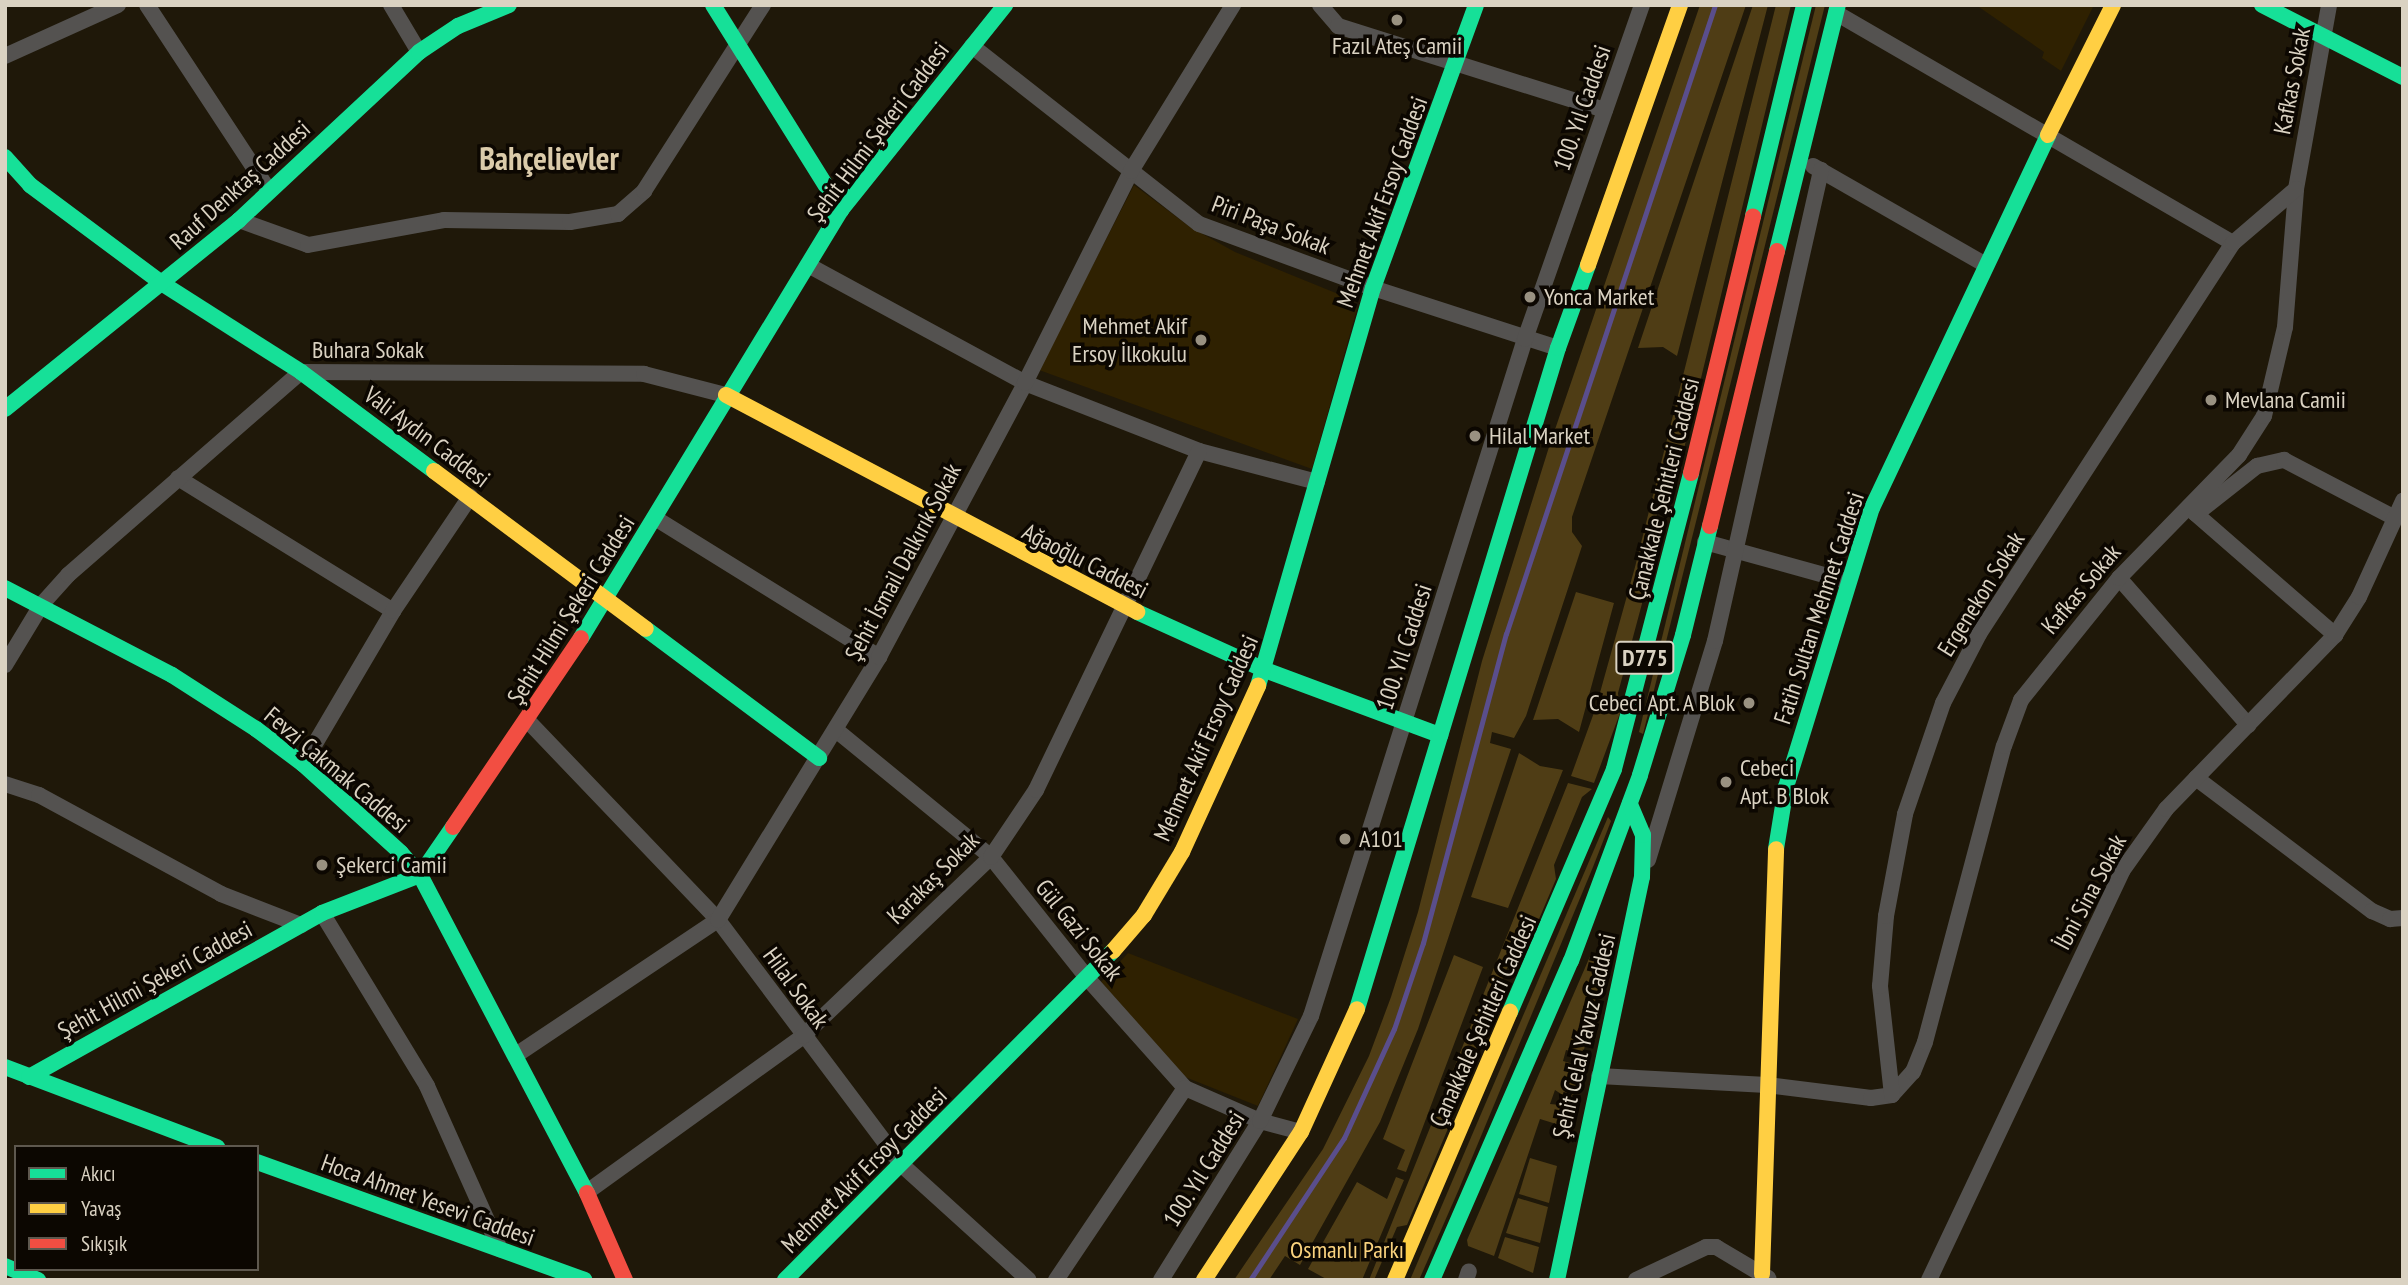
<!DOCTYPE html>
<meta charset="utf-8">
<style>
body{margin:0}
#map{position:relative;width:2408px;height:1285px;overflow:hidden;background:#1f1809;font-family:"PT Sans Narrow",sans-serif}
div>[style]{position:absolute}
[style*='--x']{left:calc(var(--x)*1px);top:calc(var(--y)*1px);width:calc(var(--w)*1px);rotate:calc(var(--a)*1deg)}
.built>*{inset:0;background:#2f2101}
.green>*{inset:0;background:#4f3d15}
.stream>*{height:5px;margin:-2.5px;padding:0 2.5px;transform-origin:2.5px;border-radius:2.5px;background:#5a4e8c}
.street>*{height:16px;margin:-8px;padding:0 8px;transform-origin:8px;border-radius:8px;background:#545250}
.fast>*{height:16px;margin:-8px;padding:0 8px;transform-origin:8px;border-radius:8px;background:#16e098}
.slow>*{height:16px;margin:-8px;padding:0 8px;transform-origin:8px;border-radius:8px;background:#ffcf43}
.jam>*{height:16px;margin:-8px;padding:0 8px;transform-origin:8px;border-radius:8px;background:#f24e42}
.dots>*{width:19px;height:19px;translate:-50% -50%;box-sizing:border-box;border:4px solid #0c0701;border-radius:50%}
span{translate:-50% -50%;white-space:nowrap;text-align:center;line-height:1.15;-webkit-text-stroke:7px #0c0701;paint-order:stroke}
.shield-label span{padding:2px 5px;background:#0c0701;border:2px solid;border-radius:5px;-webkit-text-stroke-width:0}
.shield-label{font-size:23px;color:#dad2c2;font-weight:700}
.poi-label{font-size:24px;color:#dad2c2}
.left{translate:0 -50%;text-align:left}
.right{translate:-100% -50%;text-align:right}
.street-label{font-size:24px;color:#dad2c2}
.park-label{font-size:24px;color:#fad27e}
.district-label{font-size:32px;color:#dbcbaa;font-weight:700}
.frame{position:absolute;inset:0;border:7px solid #dad2c2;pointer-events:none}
.legend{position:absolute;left:14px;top:1145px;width:245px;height:126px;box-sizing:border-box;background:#0c0701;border:2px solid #5e584e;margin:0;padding:9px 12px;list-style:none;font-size:21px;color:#dad2c2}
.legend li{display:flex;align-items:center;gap:14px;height:35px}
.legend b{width:35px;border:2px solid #5e584e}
</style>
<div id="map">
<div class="built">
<i style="clip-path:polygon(1976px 5px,2094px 5px,2061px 71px,2042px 58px,2044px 52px)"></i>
<i style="clip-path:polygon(1134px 185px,1190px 227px,1235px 252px,1353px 300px,1357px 309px,1312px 469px,1039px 370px)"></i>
<i style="clip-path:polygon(1128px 953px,1298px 1019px,1258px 1106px,1185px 1077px,1101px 982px)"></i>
</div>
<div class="green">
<i style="clip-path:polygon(1700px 5px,1746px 5px,1572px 517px,1572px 532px,1582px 546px,1526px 716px,1514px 738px,1492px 732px,1490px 743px,1511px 749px,1418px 1029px,1380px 1122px,1300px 1265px,1285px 1256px,1269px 1280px,1234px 1280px,1323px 1149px,1369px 1056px,1391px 997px,1418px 912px,1482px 661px,1549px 447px)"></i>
<i style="clip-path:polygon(1753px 5px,1768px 5px,1677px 356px,1663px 347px,1638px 348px)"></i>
<i style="clip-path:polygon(1776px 5px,1791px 5px,1682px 457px,1665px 481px,1644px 568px,1647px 585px,1618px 693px,1620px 713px,1594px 783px,1571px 776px,1596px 707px,1635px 567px)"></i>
<i style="clip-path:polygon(1816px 5px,1825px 5px,1643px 734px,1639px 732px)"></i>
<i style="clip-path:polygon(1576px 592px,1614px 603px,1579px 732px,1558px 719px,1533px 720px)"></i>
<i style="clip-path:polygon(1519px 753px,1540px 766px,1563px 770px,1508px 908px,1471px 897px)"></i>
<i style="clip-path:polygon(1568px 783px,1592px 789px,1582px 797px,1554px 865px,1556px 879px,1528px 945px,1516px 948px,1475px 1041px,1478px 1058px,1407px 1225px,1397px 1227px,1374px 1280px,1369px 1280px)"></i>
<i style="clip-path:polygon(1608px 817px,1611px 821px,1593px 867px,1459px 1189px,1419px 1280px,1410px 1280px)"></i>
<i style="clip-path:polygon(1591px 954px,1605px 958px,1583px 1054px,1566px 1050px,1563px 1061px,1580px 1066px,1572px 1101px,1555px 1090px,1550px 1104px,1571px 1106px,1566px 1127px,1540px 1119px,1494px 1256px,1468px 1246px,1467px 1240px)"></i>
<i style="clip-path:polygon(1454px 955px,1483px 967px,1406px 1172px,1397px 1169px,1405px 1150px,1383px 1139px)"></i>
<i style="clip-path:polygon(1530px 1158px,1557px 1166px,1549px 1203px,1519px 1194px)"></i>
<i style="clip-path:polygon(1396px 1177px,1404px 1180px,1362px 1280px,1328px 1280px,1308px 1269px,1357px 1182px,1387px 1199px)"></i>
<i style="clip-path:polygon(1518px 1198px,1548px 1207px,1540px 1243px,1506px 1233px)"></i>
<i style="clip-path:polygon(1505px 1237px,1539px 1247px,1533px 1273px,1498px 1258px)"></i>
</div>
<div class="stream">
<i style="--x:1250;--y:1280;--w:170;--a:-56.5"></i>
<i style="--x:1344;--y:1138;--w:120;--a:-65.4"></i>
<i style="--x:1394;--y:1029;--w:91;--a:-71.4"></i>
<i style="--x:1423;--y:943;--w:320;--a:-75"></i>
<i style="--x:1506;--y:634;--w:663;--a:-71.62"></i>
</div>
<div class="street">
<i style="--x:147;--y:5;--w:222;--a:56.7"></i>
<i style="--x:391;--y:5;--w:55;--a:59.2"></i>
<i style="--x:1320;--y:5;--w:28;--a:49"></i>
<i style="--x:1338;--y:26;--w:280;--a:17.5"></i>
<i style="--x:1836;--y:13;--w:459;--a:30.1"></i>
<i style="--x:972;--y:46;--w:288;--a:38.1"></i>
<i style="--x:1199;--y:224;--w:185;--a:20.2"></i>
<i style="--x:1373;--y:288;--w:194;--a:18"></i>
<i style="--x:5;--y:56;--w:124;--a:-24.3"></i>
<i style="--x:1813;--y:166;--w:197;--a:29.8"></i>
<i style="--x:239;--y:220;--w:73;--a:19.9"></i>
<i style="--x:308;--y:245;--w:138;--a:-10.4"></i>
<i style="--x:444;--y:220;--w:126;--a:0.9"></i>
<i style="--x:570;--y:222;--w:49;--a:-9.5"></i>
<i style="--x:618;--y:214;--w:35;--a:-41"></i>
<i style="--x:644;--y:191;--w:221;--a:-57.4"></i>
<i style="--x:808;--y:265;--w:247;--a:28.5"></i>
<i style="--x:1025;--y:383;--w:187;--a:21.3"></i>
<i style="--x:1199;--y:451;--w:122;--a:14.7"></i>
<i style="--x:178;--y:478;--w:253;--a:31.7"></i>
<i style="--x:2189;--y:508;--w:194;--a:41"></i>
<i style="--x:2196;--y:514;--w:78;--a:-38.2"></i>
<i style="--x:2257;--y:466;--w:28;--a:-13"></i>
<i style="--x:2284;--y:460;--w:125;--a:27.6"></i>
<i style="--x:655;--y:518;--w:264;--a:31.8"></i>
<i style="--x:1705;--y:542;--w:146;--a:15.5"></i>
<i style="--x:2119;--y:578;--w:196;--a:48.7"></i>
<i style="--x:5;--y:665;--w:71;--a:-58.8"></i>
<i style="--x:42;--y:604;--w:39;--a:-48"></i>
<i style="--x:68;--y:575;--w:309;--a:-41.1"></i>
<i style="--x:301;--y:372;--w:343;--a:0.3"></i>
<i style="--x:644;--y:374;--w:85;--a:14.4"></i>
<i style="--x:528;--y:721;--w:275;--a:46.3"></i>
<i style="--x:718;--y:920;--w:306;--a:53.1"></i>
<i style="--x:902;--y:1165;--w:171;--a:42.2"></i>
<i style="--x:836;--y:730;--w:200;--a:39.3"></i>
<i style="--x:991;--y:857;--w:156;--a:51.5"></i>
<i style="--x:1088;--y:979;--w:146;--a:48.3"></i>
<i style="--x:1185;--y:1088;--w:82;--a:23.7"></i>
<i style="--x:1260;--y:1121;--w:42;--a:15"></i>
<i style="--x:303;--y:764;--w:178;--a:-59.5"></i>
<i style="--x:393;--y:611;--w:138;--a:-56"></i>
<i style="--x:2196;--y:778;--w:221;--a:37.1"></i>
<i style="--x:2372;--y:911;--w:20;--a:24"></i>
<i style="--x:2390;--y:919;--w:13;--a:-4"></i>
<i style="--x:5;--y:784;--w:36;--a:18"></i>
<i style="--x:39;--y:795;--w:207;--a:28.5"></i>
<i style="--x:221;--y:894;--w:86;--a:21.2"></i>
<i style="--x:1648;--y:860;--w:229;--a:-73"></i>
<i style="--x:1715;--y:641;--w:483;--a:-77.3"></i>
<i style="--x:322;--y:913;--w:202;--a:58.7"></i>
<i style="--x:427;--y:1086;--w:179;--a:65.9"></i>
<i style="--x:516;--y:1055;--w:243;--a:-33.8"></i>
<i style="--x:718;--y:920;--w:308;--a:-58.5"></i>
<i style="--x:879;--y:657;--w:310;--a:-61.9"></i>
<i style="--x:1025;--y:383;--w:237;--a:-63.4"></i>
<i style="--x:1131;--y:171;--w:195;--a:-58.4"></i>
<i style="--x:1599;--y:1076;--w:168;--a:3.1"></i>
<i style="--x:1767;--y:1085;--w:105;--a:7.1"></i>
<i style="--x:1871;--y:1098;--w:21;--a:-8"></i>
<i style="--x:1892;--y:1095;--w:31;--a:-48"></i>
<i style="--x:1913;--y:1072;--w:32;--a:-68"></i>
<i style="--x:1925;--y:1042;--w:306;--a:-75.1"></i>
<i style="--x:2004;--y:746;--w:49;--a:-69.7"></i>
<i style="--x:2021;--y:700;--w:156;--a:-51.2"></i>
<i style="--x:2119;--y:578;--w:172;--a:-45.7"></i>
<i style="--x:2239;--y:455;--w:46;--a:-57.3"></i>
<i style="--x:2264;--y:416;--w:91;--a:-76.7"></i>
<i style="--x:2285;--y:327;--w:138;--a:-85.4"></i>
<i style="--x:2296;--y:189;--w:187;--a:-79.8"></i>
<i style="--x:1892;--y:1095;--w:110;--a:-96.3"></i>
<i style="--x:1880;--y:986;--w:70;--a:-85.1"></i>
<i style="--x:1886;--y:916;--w:104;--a:-79.4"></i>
<i style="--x:1905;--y:814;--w:117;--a:-71.1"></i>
<i style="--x:1943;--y:703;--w:78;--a:-62.4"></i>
<i style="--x:1979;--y:634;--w:466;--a:-57"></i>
<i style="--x:2233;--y:243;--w:83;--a:-40.6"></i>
<i style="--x:587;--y:1192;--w:266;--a:-35.8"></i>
<i style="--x:803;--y:1036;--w:260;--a:-43.6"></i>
<i style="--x:991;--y:857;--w:81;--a:-56.1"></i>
<i style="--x:1036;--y:790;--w:376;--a:-64.3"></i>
<i style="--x:1056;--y:1280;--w:231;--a:-56.1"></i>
<i style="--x:1161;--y:1280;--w:187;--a:-58.1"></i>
<i style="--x:1260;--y:1121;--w:117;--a:-64.1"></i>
<i style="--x:1311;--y:1016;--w:710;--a:-72.46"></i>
<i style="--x:1525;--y:339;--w:354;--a:-70.7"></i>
<i style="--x:1466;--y:1280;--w:9;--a:-72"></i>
<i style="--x:1636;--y:1280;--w:77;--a:-25.2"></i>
<i style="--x:1706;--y:1247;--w:10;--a:0"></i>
<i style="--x:1716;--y:1247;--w:61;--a:30.8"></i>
<i style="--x:1929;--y:1280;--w:452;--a:-64.7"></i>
<i style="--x:2122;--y:871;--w:76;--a:-54.6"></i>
<i style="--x:2166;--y:809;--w:243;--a:-45.8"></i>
<i style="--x:2335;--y:635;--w:45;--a:-57.7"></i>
<i style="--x:2359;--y:597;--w:106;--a:-65.4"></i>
</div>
<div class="fast">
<i style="--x:713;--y:5;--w:242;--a:58"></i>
<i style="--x:2262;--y:5;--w:158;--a:27.1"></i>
<i style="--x:5;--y:157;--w:38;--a:48"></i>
<i style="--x:30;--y:185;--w:166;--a:36.7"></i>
<i style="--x:163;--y:284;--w:164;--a:32.5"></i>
<i style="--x:301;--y:372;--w:166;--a:36.7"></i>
<i style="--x:1753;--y:216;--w:217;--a:-76.4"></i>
<i style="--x:1777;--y:251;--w:253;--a:-76.1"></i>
<i style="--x:5;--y:409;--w:301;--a:-38.9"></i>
<i style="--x:239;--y:220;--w:246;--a:-43"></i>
<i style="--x:419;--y:52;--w:47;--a:-33.7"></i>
<i style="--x:458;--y:26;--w:55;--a:-22.4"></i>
<i style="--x:5;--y:588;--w:188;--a:27.5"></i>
<i style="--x:172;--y:675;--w:100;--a:32.7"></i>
<i style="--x:256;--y:729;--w:59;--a:36.7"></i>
<i style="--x:303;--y:764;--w:132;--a:42.2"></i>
<i style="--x:401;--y:853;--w:29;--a:49"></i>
<i style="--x:420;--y:875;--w:359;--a:62.3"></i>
<i style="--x:1137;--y:612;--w:141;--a:24.4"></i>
<i style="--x:1265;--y:670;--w:187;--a:20.4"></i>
<i style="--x:646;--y:629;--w:216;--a:36.7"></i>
<i style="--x:581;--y:638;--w:501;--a:-58.72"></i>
<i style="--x:841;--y:210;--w:263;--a:-51.3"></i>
<i style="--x:1258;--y:686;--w:414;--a:-73.9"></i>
<i style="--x:1373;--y:288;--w:301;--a:-70"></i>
<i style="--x:1776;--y:849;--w:63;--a:-80.8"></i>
<i style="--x:1786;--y:787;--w:292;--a:-72.9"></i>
<i style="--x:1872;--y:508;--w:412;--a:-64.7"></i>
<i style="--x:1357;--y:1009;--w:691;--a:-73.09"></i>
<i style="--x:1558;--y:348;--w:88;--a:-70.1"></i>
<i style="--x:1510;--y:1012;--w:264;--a:-66.8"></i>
<i style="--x:1614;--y:769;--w:306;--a:-75.4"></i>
<i style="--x:5;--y:1067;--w:227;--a:20.7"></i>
<i style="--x:29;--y:1077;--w:336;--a:-29.2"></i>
<i style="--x:322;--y:913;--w:105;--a:-21.2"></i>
<i style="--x:420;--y:875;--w:58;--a:-55.5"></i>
<i style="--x:257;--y:1162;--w:348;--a:19.8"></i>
<i style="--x:5;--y:1266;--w:36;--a:23"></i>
<i style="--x:785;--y:1280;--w:465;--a:-45.1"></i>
<i style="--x:1432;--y:1280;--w:348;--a:-66.5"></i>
<i style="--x:1571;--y:961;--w:198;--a:-69.6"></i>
<i style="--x:1640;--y:775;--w:146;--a:-72.9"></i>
<i style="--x:1683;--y:635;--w:112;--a:-76.1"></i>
<i style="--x:1557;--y:1280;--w:412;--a:-78.1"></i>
<i style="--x:1642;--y:877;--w:42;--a:-88.6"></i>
<i style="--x:1643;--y:835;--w:34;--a:-113"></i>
</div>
<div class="slow">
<i style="--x:2048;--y:135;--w:145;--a:-63.4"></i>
<i style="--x:1588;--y:265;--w:276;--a:-70.5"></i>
<i style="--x:726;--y:395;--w:465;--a:27.8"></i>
<i style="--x:434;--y:471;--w:264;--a:36.7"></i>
<i style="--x:1113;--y:951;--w:48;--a:-49.3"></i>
<i style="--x:1144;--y:915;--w:74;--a:-58.9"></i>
<i style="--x:1182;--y:852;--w:183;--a:-65.4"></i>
<i style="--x:1762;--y:1274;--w:425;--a:-88.1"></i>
<i style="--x:1204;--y:1280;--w:177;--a:-56.8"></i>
<i style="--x:1301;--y:1132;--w:135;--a:-65.5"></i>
<i style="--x:1395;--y:1280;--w:292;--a:-66.8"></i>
</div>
<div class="jam">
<i style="--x:1691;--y:473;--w:264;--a:-76.4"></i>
<i style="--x:1710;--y:526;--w:283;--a:-76.3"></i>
<i style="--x:453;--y:827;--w:228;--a:-55.9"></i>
<i style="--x:587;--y:1193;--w:95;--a:66.4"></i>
</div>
<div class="dots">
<i style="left:1397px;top:20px;background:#999181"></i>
<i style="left:1530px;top:297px;background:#999181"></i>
<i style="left:1201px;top:340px;background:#999181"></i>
<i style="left:2211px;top:400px;background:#999181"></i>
<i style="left:1475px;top:436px;background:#999181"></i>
<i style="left:1749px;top:703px;background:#999181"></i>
<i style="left:1726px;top:782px;background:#999181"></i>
<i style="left:1345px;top:839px;background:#999181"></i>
<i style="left:322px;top:865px;background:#999181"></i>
</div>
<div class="shield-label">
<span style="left:1645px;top:658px">D775</span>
</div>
<div class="poi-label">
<span style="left:1397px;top:46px">Fazıl Ateş Camii</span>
<span class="left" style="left:1544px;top:297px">Yonca Market</span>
<span class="right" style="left:1187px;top:340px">Mehmet Akif<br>Ersoy İlkokulu</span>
<span class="left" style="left:2225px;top:400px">Mevlana Camii</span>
<span class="left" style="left:1489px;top:436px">Hilal Market</span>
<span class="right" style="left:1735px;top:703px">Cebeci Apt. A Blok</span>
<span class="left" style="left:1740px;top:782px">Cebeci<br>Apt. B Blok</span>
<span class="left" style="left:1359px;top:839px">A101</span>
<span class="left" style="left:336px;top:865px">Şekerci Camii</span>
</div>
<div class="street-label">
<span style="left:2292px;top:81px;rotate:-79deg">Kafkas Sokak</span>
<span style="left:1582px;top:108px;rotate:-71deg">100. Yıl Caddesi</span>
<span style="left:878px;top:132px;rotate:-53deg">Şehit Hilmi Şekeri Caddesi</span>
<span style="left:240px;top:185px;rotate:-42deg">Rauf Denktaş Caddesi</span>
<span style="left:1382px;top:202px;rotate:-70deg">Mehmet Akif Ersoy Caddesi</span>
<span style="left:1271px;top:225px;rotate:21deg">Piri Paşa Sokak</span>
<span style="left:368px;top:350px">Buhara Sokak</span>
<span style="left:427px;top:437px;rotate:37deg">Vali Aydın Caddesi</span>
<span style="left:1664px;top:489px;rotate:-76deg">Çanakkale Şehitleri Caddesi</span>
<span style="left:1085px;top:561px;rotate:27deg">Ağaoğlu Caddesi</span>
<span style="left:903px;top:562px;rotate:-62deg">Şehit İsmail Dalkırık Sokak</span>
<span style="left:2081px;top:589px;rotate:-50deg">Kafkas Sokak</span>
<span style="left:1981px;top:594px;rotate:-58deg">Ergenekon Sokak</span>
<span style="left:1819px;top:608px;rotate:-72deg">Fatih Sultan Mehmet Caddesi</span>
<span style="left:571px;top:610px;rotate:-58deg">Şehit Hilmi Şekeri Caddesi</span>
<span style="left:1404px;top:647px;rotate:-72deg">100. Yıl Caddesi</span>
<span style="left:1206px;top:738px;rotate:-66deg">Mehmet Akif Ersoy Caddesi</span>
<span style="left:337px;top:770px;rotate:40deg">Fevzi Çakmak Caddesi</span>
<span style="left:933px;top:878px;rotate:-45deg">Karakaş Sokak</span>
<span style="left:2090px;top:892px;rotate:-62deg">İbni Sina Sokak</span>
<span style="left:1079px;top:930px;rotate:51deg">Gül Gazi Sokak</span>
<span style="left:155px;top:980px;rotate:-29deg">Şehit Hilmi Şekeri Caddesi</span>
<span style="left:796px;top:988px;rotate:54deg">Hilal Sokak</span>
<span style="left:1483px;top:1021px;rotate:-66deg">Çanakkale Şehitleri Caddesi</span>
<span style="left:1584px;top:1036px;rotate:-77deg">Şehit Celal Yavuz Caddesi</span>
<span style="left:1204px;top:1169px;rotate:-58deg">100. Yıl Caddesi</span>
<span style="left:864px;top:1170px;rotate:-45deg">Mehmet Akif Ersoy Caddesi</span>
<span style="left:428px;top:1200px;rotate:20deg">Hoca Ahmet Yesevi Caddesi</span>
</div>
<div class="park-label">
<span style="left:1347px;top:1250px">Osmanlı Parkı</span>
</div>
<div class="district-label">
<span style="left:549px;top:158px">Bahçelievler</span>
</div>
<div class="frame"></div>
<ul class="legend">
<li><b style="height:9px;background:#16e098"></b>Akıcı</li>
<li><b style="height:9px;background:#ffcf43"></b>Yavaş</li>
<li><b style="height:9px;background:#f24e42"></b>Sıkışık</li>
</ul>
</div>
